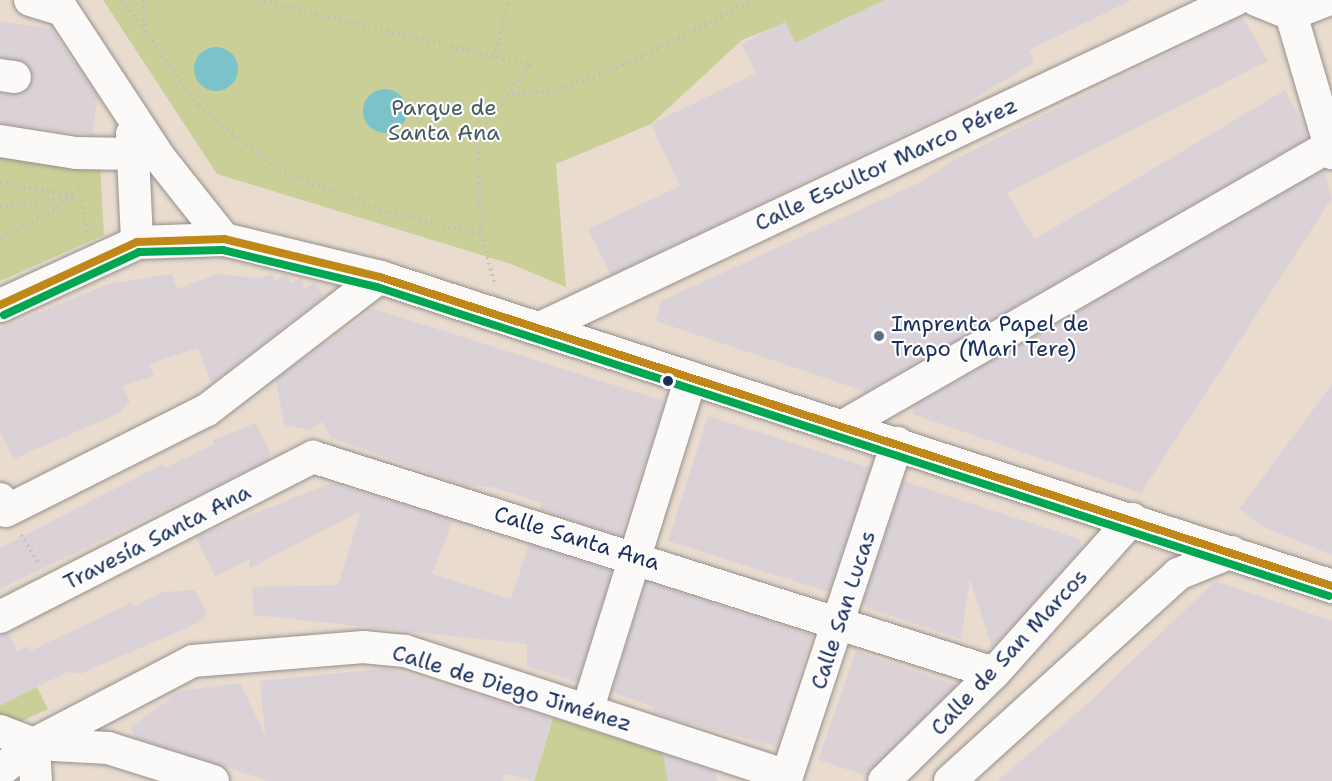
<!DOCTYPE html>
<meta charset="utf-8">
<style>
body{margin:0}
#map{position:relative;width:1332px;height:781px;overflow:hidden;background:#e9dcce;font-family:"Shantell Sans",sans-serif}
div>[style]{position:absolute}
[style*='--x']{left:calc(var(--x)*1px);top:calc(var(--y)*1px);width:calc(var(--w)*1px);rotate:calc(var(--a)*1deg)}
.green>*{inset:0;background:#c9cf96}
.water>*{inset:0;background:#7cc2cb}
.round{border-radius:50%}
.building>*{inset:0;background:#dbd2d8}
.path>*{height:4px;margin-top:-2px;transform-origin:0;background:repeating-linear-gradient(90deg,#bfbec1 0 1.5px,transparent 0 6px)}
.roads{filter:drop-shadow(0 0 2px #938f90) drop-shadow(0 0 2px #938f90)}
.street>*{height:32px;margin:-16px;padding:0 16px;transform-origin:16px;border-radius:16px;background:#fcfaf8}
.secondary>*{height:33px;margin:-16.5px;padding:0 16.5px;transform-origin:16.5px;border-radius:16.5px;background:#fcfaf8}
.bus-1>*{height:8px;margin:-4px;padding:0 4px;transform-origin:4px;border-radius:4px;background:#c08818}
.bus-2>*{height:8px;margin:-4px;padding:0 4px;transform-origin:4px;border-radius:4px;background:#00a651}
.dots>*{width:16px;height:16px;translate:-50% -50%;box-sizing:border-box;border:3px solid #fff;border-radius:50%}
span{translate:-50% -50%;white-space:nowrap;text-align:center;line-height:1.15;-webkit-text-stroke:4.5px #fff;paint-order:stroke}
.park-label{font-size:22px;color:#475c61}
.street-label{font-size:22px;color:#1b2f5e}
.poi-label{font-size:22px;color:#1b2f5e}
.left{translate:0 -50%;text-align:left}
</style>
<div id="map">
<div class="green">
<i style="clip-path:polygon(103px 0,885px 0,817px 32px,802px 57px,785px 23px,742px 40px,651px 124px,556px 164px,566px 287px,511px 264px,217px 174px)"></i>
<i style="clip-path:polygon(0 141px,100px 163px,104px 235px,0 281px)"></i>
<i style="clip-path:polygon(37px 687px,48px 709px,13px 725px,0 716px,0 705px)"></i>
<i style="clip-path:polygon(553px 718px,663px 753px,668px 781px,534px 781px)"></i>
</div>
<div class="water">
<i class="round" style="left:194px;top:47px;width:44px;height:44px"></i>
<i class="round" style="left:363px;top:89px;width:44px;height:44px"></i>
</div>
<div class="building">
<i style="clip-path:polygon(885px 0,1132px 0,1029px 50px,1035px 62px,953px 111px,611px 275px,588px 229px,680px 186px,651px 124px,756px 73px,741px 44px,785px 22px,795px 43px)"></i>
<i style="clip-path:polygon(1242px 17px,1268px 61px,1007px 193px,1035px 239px,1285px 90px,1309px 137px,866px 392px,656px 321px,661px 301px,925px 180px,951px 161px)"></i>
<i style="clip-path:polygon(0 21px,51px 29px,98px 97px,92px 135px,0 123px,0 93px,22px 93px,33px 79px,25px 62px,0 57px)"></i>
<i style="clip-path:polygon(1324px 170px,1332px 198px,1141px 493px,912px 414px,916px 405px)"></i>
<i style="clip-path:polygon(172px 274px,177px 289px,216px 274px,258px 278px,272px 274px,275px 281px,286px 275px,291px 283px,301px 279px,304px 288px,315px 283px,324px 297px,211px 383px,198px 348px,149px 364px,154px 376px,123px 386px,130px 402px,119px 413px,14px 459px,0 431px,0 329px,108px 284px)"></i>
<i style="clip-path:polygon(374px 309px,661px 400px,664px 405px,620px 536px,540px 510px,542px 503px,492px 487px,466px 486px,331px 438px,322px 422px,308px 430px,284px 425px,276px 379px)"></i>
<i style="clip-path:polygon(1332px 384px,1332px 555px,1261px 526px,1239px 509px)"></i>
<i style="clip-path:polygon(708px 416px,870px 468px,829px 592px,668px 541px)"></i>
<i style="clip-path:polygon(256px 423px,271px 455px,262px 463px,0 589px,0 548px,163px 464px,165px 468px,214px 444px,213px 440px)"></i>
<i style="clip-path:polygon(904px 481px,1079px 539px,1082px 548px,992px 648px,970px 579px,961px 639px,870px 609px,863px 603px)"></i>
<i style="clip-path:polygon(331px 483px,453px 520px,432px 574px,511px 599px,529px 544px,612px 571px,577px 682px,527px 666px,527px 644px,254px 615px,252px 587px,338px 585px,361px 511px,250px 568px,249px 560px,215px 576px,195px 537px)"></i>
<i style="clip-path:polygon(1215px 581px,1332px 621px,1332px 781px,997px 781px,1086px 705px)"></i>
<i style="clip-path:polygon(646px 582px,812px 635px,777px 747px,655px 714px,653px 707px,612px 692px)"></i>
<i style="clip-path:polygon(195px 590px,207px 614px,198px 623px,80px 674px,67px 672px,0 705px,0 635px,9px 633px,17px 652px,28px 646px,30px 651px,131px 603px,134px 606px,163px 592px)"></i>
<i style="clip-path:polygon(856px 651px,956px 685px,867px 776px,818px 760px)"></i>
<i style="clip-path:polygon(387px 668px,553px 718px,534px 781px,505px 774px,503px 781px,269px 781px,134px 737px,131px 727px,180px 691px,240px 683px,265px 735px,260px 681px)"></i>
<i style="clip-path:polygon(663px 754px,716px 772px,717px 781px,668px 781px)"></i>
</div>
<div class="path">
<i style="--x:123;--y:0;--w:35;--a:55"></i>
<i style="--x:144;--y:0;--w:31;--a:88"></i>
<i style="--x:145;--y:31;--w:93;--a:54.6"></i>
<i style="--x:199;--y:107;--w:102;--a:38.2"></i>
<i style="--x:279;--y:170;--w:119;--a:21.2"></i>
<i style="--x:390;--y:213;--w:93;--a:13"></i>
<i style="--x:258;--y:0;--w:280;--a:13.4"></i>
<i style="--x:530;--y:65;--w:86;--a:127"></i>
<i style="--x:478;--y:134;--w:100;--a:88.3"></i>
<i style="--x:481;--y:234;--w:50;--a:74.8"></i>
<i style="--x:495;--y:57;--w:59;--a:-76.2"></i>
<i style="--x:512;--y:94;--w:42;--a:-4.1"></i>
<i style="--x:554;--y:91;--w:75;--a:-20.4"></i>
<i style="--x:624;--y:65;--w:146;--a:-26.4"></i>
<i style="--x:0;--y:183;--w:78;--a:9.6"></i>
<i style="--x:78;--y:183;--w:50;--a:80.7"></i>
<i style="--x:0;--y:207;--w:75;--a:-7.7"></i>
<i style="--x:0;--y:238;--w:89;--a:-28.3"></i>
<i style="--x:21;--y:535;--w:34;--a:58"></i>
</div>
<div class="roads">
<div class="street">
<i style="--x:30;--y:0;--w:34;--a:17"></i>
<i style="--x:56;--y:0;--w:188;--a:56.7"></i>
<i style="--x:159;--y:157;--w:105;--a:51.6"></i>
<i style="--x:1256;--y:0;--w:38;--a:22"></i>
<i style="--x:1291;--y:14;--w:40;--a:-21"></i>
<i style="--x:1291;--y:14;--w:145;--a:73.6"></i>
<i style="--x:0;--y:75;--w:15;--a:8"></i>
<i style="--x:132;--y:134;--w:108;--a:87.3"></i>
<i style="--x:0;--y:141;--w:77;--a:9"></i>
<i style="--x:76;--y:153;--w:57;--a:1"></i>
<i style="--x:538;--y:329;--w:771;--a:-25.27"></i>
<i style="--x:843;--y:426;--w:560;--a:-29.91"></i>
<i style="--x:0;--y:499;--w:13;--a:63"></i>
<i style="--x:6;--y:511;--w:225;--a:-26.7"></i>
<i style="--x:207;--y:410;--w:218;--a:-37.6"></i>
<i style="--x:0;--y:617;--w:352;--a:-27.1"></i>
<i style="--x:313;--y:457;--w:714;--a:17.6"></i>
<i style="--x:588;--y:708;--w:346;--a:-72.7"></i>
<i style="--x:0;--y:731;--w:36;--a:21"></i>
<i style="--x:34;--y:744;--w:179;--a:-27.6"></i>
<i style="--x:193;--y:661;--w:171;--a:-4.7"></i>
<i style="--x:363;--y:647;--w:42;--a:5.4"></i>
<i style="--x:405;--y:651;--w:402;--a:18.1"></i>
<i style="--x:787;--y:776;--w:351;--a:-71.7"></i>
<i style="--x:34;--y:744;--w:37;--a:87"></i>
<i style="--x:36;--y:744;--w:72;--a:3.2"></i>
<i style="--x:108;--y:748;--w:110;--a:17.4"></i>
<i style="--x:0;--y:771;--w:43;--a:-38.5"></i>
<i style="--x:884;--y:781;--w:154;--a:-44.5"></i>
<i style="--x:994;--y:673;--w:207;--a:-48.1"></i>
<i style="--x:950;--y:781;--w:308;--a:-42.2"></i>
<i style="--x:1178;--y:574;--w:58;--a:-22.2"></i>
</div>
<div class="secondary">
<i style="--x:0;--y:305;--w:151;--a:-24.7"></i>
<i style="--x:137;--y:242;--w:87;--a:-2"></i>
<i style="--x:224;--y:239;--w:161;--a:13.7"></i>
<i style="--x:380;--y:277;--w:1001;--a:17.98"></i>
</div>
</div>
<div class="bus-1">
<i style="--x:0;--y:305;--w:151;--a:-24.7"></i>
<i style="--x:137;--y:242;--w:87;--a:-2"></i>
<i style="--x:224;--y:239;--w:161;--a:13.7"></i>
<i style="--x:380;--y:277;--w:1001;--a:17.98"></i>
</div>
<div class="bus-2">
<i style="--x:4;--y:315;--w:149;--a:-25"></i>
<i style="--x:139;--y:252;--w:84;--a:-1.4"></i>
<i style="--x:223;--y:250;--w:158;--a:13.5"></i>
<i style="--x:377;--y:287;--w:1001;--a:17.98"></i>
</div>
<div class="dots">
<i style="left:879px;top:336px;background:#636c85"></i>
<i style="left:668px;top:381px;background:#1b2f5e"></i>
</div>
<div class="park-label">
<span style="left:444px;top:120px">Parque de<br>Santa Ana</span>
</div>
<div class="street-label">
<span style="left:886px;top:164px;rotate:-25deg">Calle Escultor Marco Pérez</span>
<span style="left:157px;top:537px;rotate:-27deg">Travesía Santa Ana</span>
<span style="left:577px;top:538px;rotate:17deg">Calle Santa Ana</span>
<span style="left:843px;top:610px;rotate:-72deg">Calle San Lucas</span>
<span style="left:1009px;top:652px;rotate:-47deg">Calle de San Marcos</span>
<span style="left:512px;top:688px;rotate:17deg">Calle de Diego Jiménez</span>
</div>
<div class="poi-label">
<span class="left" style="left:891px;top:336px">Imprenta Papel de<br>Trapo (Mari Tere)</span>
</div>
</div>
